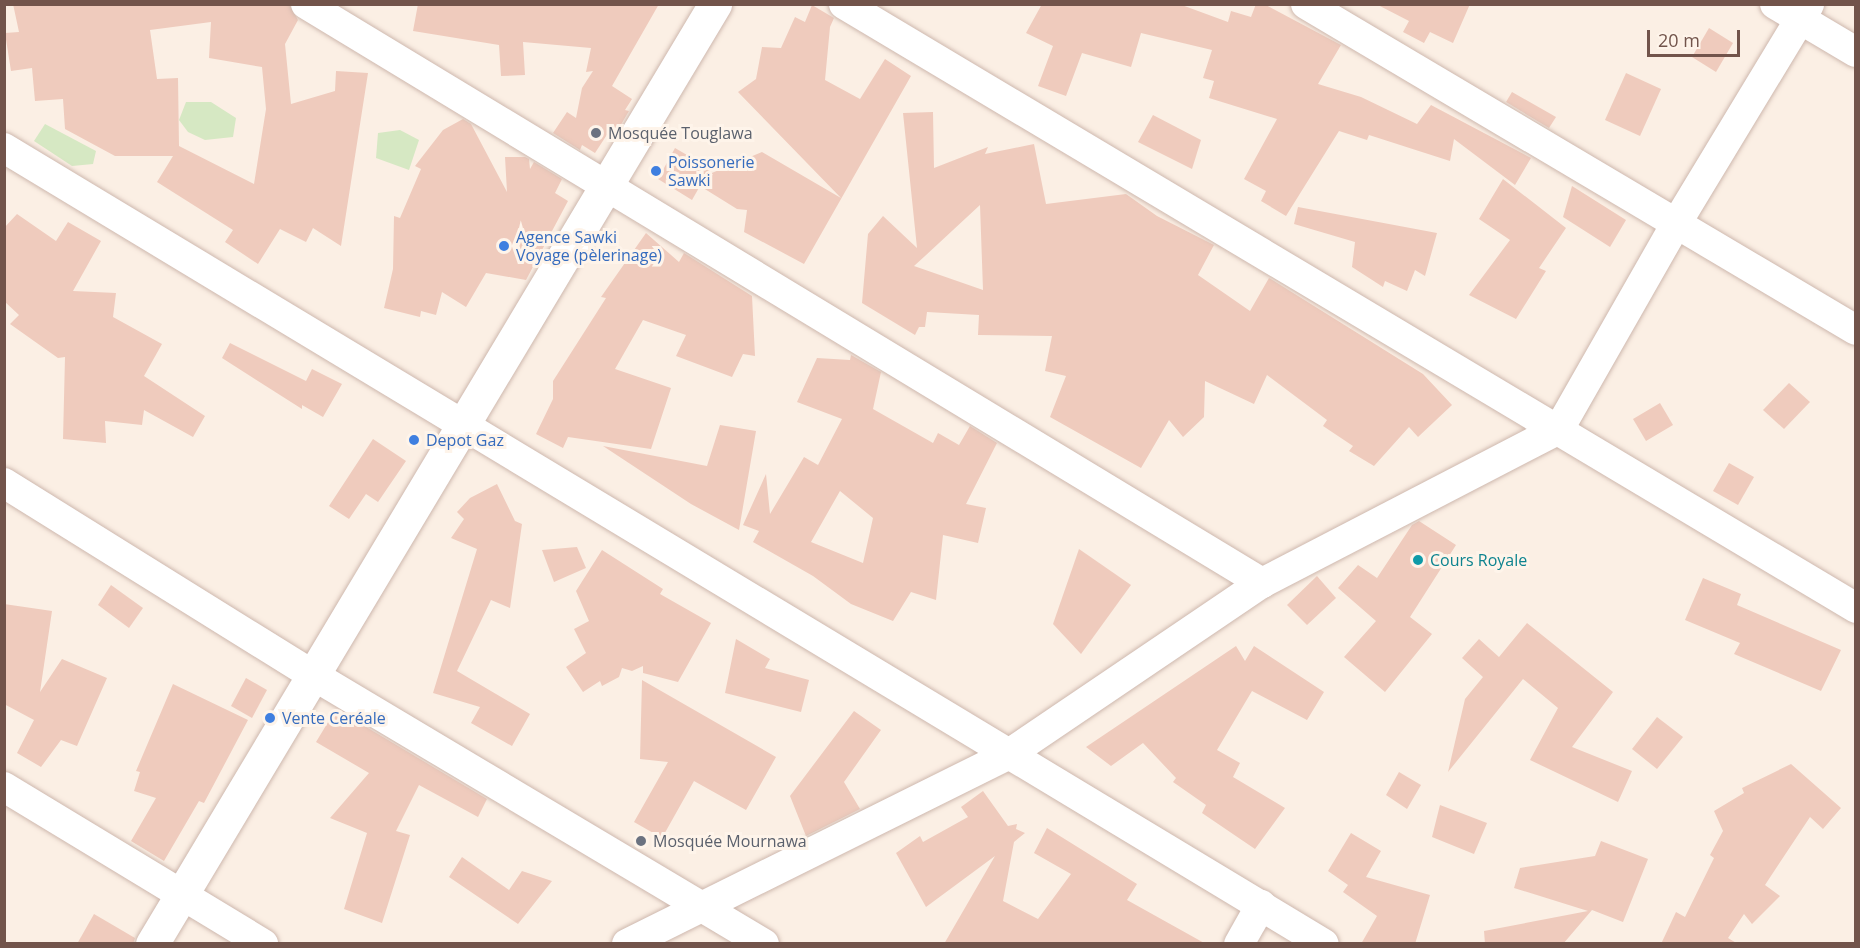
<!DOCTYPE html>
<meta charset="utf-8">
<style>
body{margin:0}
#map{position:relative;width:1860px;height:948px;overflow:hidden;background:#fbefe4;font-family:"Open Sans",sans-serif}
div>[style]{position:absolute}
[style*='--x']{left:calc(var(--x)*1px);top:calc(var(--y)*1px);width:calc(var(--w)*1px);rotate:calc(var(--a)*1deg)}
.green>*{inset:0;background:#d6e8c3}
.building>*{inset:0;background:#efcbbd}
.roads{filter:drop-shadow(0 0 2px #ceb8ae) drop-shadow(0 0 2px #ceb8ae)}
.minor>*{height:30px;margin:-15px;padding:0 15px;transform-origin:15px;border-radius:15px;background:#fff}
.tertiary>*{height:33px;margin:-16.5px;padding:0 16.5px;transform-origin:16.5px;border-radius:16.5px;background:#fff}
.dots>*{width:16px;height:16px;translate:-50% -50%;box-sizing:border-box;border:3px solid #fef4ea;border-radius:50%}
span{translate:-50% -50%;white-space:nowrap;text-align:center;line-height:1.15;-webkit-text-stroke:6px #fef4ea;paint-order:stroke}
.worship-label{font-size:16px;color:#5b616d}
.left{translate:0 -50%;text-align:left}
.shop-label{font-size:16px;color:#366cbe}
.culture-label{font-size:16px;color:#0d838f}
.frame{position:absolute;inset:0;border:6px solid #72544b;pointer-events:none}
.scale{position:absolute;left:1647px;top:30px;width:93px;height:27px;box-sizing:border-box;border:3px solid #72544b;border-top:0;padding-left:8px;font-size:18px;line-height:21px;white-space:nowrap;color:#72544b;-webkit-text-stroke:4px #fef4ea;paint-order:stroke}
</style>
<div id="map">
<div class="green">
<i style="clip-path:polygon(186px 102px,211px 102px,236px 118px,233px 137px,205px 140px,188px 132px,179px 120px)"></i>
<i style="clip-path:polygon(45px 124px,96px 151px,93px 164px,72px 166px,34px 141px)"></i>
<i style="clip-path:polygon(400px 130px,419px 140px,409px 170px,376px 158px,378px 133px)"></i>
</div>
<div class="building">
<i style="clip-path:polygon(evenodd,13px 4px,289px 4px,298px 20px,285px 44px,291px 104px,335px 91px,336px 71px,368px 73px,341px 246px,313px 228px,306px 242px,280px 229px,258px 264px,225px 242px,233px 230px,157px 182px,173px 156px,115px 156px,65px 129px,63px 99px,35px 101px,32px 68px,11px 71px,5px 33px,19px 32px,13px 4px,211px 22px,209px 58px,262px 67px,266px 109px,254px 184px,179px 146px,178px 78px,157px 79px,150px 30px,211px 22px)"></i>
<i style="clip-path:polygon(418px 4px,659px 4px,612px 86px,632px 99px,625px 110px,629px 111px,616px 133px,610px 130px,595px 153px,582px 145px,580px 150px,553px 133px,567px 112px,576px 118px,582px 88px,593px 71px,586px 72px,591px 48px,523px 42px,525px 75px,501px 76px,499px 45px,413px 31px)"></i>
<i style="clip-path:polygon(1042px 4px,1179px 4px,1228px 22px,1231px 11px,1251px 17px,1256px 4px,1264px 4px,1341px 45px,1318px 84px,1361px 97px,1417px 124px,1431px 105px,1531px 158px,1515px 185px,1454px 139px,1450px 161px,1369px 135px,1367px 140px,1339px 131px,1286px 216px,1261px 201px,1266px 191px,1244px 179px,1277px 119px,1209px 98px,1214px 81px,1203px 78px,1212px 50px,1141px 33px,1131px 67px,1082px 53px,1066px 96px,1038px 86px,1053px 46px,1026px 33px)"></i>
<i style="clip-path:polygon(1376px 4px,1470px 4px,1453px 43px,1430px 32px,1424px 43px,1403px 32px,1409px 21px)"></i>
<i style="clip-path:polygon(812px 5px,834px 18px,830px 27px,825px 80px,860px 99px,885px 59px,911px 76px,804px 264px,744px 232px,747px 210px,737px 209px,700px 186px,692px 200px,658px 179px,675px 148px,711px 169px,707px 175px,762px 152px,841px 198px,738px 92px,756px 79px,762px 47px,781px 48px,795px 17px,805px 22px)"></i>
<i style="clip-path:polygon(1709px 28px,1733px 43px,1716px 72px,1692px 57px)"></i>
<i style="clip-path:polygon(1626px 73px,1661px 89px,1640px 136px,1605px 120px)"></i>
<i style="clip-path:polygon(1512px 92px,1556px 117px,1549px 128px,1506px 102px)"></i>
<i style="clip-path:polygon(evenodd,933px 112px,934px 168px,988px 147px,985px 154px,1034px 144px,1046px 204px,1126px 194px,1157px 216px,1214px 245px,1198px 275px,1250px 311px,1269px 278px,1423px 374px,1452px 405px,1418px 437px,1409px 427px,1374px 466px,1349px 451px,1353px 446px,1323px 426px,1327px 420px,1267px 375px,1254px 404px,1205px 381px,1204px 417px,1183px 437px,1169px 420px,1141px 468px,1050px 417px,1066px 376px,1045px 371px,1052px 336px,978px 335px,979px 315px,927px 312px,925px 327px,919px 327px,915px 335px,862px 303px,868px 234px,883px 216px,917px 248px,903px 113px,933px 112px,980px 205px,983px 290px,914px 266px,925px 256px,980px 205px)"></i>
<i style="clip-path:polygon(1153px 115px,1201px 140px,1192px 169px,1138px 142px)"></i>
<i style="clip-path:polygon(463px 119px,471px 124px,507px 192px,505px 157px,525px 157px,529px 159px,530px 169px,534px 162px,562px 179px,555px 193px,568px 201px,526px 280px,486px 273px,466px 307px,442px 292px,436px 315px,421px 311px,420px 317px,384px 308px,393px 269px,394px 216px,400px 218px,421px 169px,415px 166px,443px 130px)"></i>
<i style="clip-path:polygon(1503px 179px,1566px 228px,1539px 268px,1546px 271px,1516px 319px,1469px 295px,1510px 240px,1479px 219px)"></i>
<i style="clip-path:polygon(1572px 186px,1626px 220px,1610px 247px,1563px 217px)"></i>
<i style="clip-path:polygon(1298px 207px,1437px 233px,1425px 276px,1415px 270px,1407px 291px,1385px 281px,1383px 287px,1352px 267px,1355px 242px,1294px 224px)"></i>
<i style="clip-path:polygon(17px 214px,56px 241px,68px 222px,101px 241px,73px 291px,116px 293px,113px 317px,162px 344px,144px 376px,205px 416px,193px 437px,144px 410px,142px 425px,105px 421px,106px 443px,63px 439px,65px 357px,58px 358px,10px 324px,19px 315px,4px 301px,4px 228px)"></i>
<i style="clip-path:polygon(646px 233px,679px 262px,684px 253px,752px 296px,755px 356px,743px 354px,732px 377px,676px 356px,686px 335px,643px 320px,615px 369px,671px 388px,651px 449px,568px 437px,563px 448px,536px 434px,553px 399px,553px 381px,606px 298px,601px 297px)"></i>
<i style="clip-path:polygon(230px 343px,306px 381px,312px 369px,342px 384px,323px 417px,302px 405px,302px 409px,222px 358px)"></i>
<i style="clip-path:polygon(evenodd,851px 355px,881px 372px,873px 409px,933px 443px,938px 433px,959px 445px,970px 426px,997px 443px,966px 504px,986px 508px,978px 543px,943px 535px,936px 600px,911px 592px,893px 621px,851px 604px,813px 576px,753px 542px,759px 531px,743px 525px,766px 474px,770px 514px,804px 457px,818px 465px,842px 419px,797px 402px,817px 358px,850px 360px,851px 355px,840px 491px,873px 518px,863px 563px,811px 542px,840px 491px)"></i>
<i style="clip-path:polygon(1789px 383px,1810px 402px,1784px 429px,1763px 410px)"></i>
<i style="clip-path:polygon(1660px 403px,1673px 425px,1646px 441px,1633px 419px)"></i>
<i style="clip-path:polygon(720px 425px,756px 431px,739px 530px,691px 504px,603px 446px,707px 466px)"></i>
<i style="clip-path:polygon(373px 439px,406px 461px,378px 502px,366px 494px,349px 519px,329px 506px)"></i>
<i style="clip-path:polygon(1729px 463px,1754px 477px,1738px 505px,1713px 491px)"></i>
<i style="clip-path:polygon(497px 484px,515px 521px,522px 524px,510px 608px,491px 600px,457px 671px,530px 714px,512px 746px,471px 723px,480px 707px,433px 693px,477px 549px,451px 538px,464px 519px,457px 512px,470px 498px)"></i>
<i style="clip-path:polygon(1419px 521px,1456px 545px,1410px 617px,1432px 634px,1385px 692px,1344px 657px,1376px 621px,1338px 588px,1358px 565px,1377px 578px,1412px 525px)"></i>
<i style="clip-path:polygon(577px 547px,586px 568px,554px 582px,542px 550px)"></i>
<i style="clip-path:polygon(1079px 549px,1131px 585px,1081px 654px,1053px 624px)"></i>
<i style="clip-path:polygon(602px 550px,663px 589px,660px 594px,711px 623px,678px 682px,643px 673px,643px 666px,632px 671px,622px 668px,619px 677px,602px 686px,600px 681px,583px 692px,566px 667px,586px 653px,574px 629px,589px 621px,576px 591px)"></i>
<i style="clip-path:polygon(1317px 576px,1336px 598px,1307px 625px,1287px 605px)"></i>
<i style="clip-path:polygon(1703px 578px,1741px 594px,1737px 605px,1841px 650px,1821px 691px,1734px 654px,1740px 643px,1685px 620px)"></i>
<i style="clip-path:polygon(111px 585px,143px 608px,129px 628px,98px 605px)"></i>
<i style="clip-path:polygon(4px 604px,52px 611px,40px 692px,62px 659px,107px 678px,77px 746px,61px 740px,41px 767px,17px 753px,34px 720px,4px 704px)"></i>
<i style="clip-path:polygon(1527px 623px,1613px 692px,1572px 747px,1632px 771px,1618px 802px,1530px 760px,1558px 708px,1523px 679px,1448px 772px,1465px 699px,1483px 677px,1462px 658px,1479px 639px,1499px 657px)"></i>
<i style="clip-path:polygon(736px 639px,770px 659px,765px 668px,809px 680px,801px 712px,725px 693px)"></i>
<i style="clip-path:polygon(1236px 646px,1245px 661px,1254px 646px,1324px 692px,1307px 720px,1252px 691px,1217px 750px,1240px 763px,1233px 777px,1285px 808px,1255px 849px,1202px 813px,1206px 805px,1173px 782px,1176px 778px,1143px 743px,1111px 766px,1086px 747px)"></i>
<i style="clip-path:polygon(246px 678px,267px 690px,252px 718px,231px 706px)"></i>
<i style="clip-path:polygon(642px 680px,776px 757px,746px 810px,694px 781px,662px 838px,634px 822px,668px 762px,640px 759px)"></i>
<i style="clip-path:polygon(173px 684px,248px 720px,204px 803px,199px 801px,164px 861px,131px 841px,156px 798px,134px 791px,140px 772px,136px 771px)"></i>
<i style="clip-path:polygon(336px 709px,487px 799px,478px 817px,419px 785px,396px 831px,410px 835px,382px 923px,344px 909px,367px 833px,330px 818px,369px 773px,316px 742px)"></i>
<i style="clip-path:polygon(854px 711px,881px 730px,844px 782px,860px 809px,806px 836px,790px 796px)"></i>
<i style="clip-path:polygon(1657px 717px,1683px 737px,1657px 769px,1632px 749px)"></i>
<i style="clip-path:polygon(1791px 764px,1841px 808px,1823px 829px,1810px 817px,1765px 885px,1780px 896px,1752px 924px,1744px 914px,1728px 938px,1738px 944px,1661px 944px,1676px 912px,1685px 917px,1714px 858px,1710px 855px,1723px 831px,1714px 811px,1744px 793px,1742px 788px)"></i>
<i style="clip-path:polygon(1399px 772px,1421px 785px,1407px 809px,1386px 795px)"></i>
<i style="clip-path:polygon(983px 791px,1008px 826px,1017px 824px,1016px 829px,1025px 833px,1014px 842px,1003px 901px,1038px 919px,1071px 874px,1034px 853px,1047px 828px,1137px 884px,1127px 900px,1206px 944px,944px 944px,995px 856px,926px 907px,896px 853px,920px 836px,923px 842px,968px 817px,961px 807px)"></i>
<i style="clip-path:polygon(1440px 805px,1487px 823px,1474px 854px,1432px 837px)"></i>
<i style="clip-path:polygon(1351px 833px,1381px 851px,1366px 877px,1430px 895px,1415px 944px,1361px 944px,1377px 916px,1343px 892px,1348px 885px,1328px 871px)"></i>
<i style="clip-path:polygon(1601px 841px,1648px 859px,1623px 922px,1592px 910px,1563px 944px,1485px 944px,1484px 931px,1588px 911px,1514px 888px,1520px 868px,1595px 856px)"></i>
<i style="clip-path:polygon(462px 857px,509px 890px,522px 871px,552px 881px,518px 924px,449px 877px)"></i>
<i style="clip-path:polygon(94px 914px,135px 938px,133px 944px,77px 944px)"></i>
</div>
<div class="roads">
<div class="minor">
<i style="--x:306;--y:4;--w:1118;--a:31.2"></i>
<i style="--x:844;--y:4;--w:1179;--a:30.83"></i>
<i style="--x:1306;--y:4;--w:639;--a:30.66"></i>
<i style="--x:1775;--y:4;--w:94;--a:30.7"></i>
<i style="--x:4;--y:148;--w:1541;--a:31.09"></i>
<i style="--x:4;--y:483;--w:364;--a:31.9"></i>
<i style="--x:313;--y:675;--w:525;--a:30.81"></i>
<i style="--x:4;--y:787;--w:303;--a:31.2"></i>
<i style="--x:627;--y:944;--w:427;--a:-26.4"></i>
<i style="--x:1009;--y:754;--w:305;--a:-34.1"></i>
<i style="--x:1262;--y:583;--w:335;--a:-27.4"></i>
<i style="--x:1559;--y:429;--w:236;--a:-60.3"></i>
<i style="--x:1676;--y:224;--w:257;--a:-58.8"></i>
<i style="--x:1239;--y:944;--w:45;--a:-60.6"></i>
</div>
<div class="tertiary">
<i style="--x:152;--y:944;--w:1096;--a:-59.08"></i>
</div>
</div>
<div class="dots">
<i style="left:596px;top:133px;background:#6b7280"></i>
<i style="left:656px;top:171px;background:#3f7fe0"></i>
<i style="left:504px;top:246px;background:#3f7fe0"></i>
<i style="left:414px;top:440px;background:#3f7fe0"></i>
<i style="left:1418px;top:560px;background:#0f9aa8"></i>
<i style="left:270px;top:718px;background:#3f7fe0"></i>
<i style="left:641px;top:841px;background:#6b7280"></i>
</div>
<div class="worship-label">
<span class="left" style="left:608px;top:133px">Mosquée Touglawa</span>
<span class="left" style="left:653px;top:841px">Mosquée Mournawa</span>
</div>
<div class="shop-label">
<span class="left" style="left:668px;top:171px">Poissonerie<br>Sawki</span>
<span class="left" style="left:516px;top:246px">Agence Sawki<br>Voyage (pèlerinage)</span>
<span class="left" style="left:426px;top:440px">Depot Gaz</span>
<span class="left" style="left:282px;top:718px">Vente Ceréale</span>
</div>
<div class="culture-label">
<span class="left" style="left:1430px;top:560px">Cours Royale</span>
</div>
<div class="frame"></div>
<div class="scale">20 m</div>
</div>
